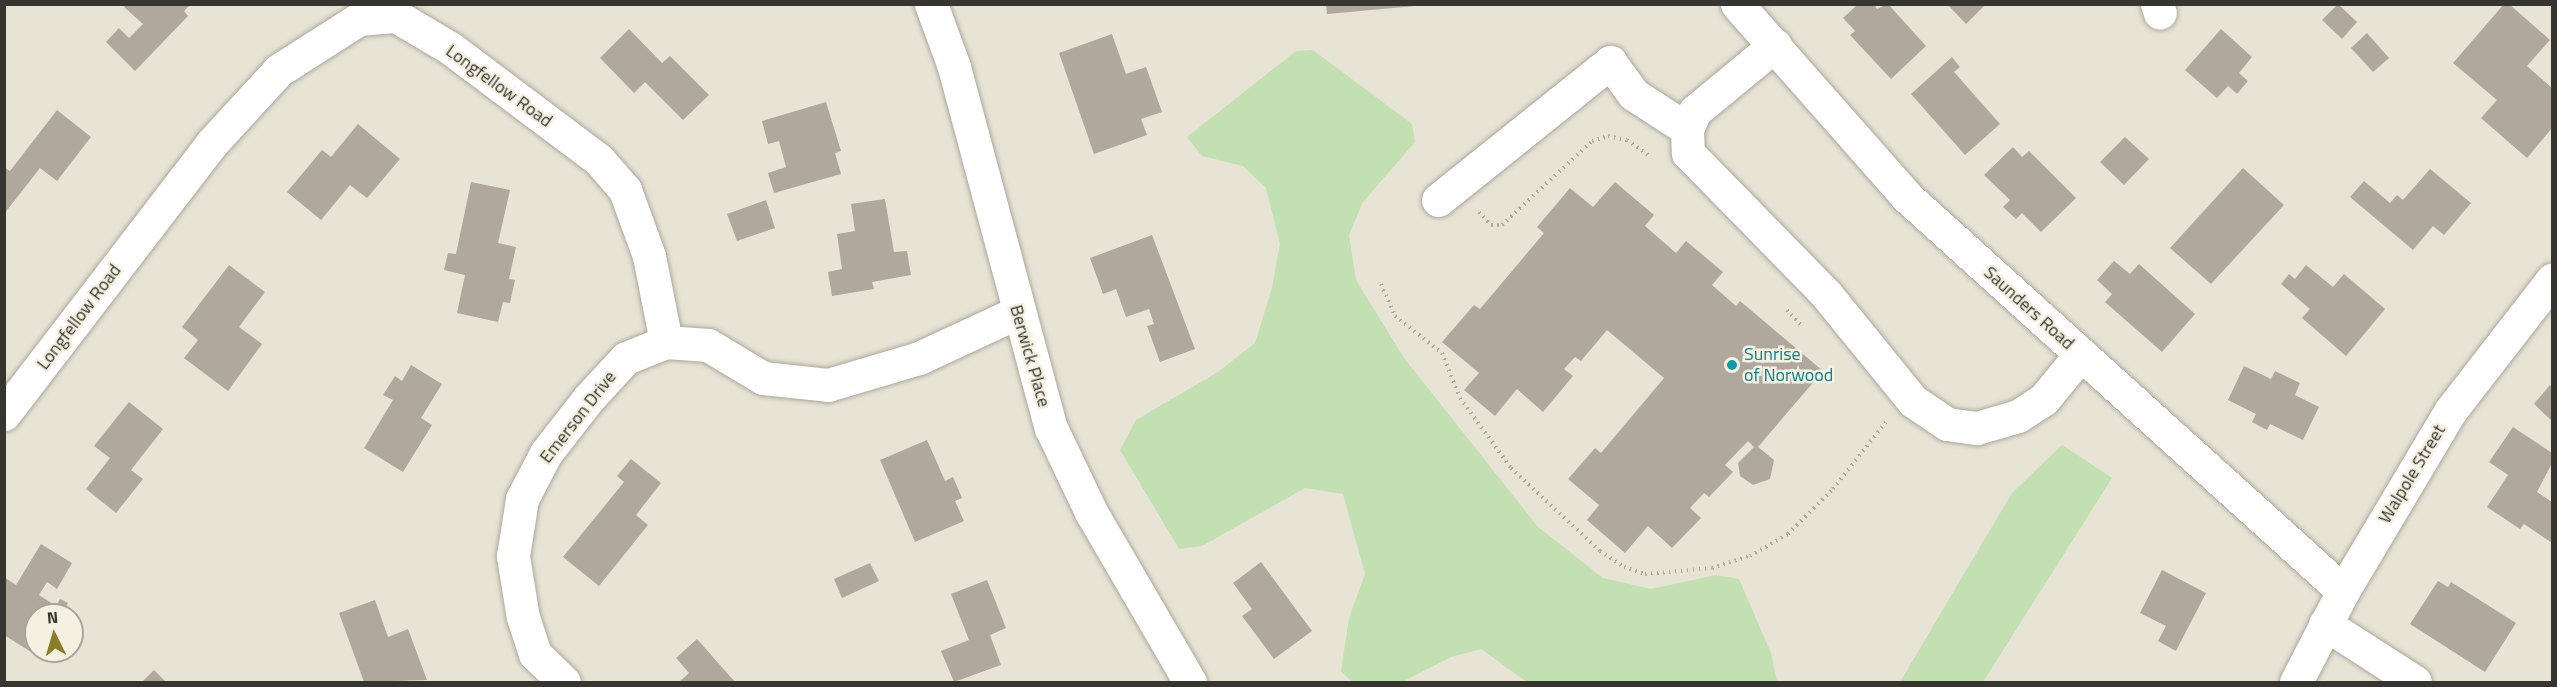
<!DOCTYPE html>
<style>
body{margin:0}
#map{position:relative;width:2557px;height:687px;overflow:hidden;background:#e7e3d5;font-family:"Titillium Web",sans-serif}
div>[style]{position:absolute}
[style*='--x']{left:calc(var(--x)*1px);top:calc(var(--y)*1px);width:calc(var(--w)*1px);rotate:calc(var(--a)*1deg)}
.green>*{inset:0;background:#c2e0b2}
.building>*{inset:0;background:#b0a89c}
.path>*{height:4px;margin-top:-2px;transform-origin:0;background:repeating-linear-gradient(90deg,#adaa9f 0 1.5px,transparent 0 6px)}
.roads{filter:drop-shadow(0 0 2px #aca89b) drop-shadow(0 0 2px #aca89b)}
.minor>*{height:33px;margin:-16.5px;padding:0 16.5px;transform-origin:16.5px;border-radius:16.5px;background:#fff}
.major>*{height:33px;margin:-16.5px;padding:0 16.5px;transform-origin:16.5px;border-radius:16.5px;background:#fff}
.dots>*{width:16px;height:16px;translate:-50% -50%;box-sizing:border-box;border:3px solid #f4f1e2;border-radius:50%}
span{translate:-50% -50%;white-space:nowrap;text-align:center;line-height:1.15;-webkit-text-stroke:5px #f4f1e2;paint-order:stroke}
.street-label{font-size:18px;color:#36352f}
.culture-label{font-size:18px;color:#0d838f}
.left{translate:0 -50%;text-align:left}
.frame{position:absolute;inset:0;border:6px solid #36352f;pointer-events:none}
.north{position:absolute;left:24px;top:603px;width:60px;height:60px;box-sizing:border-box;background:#f4f1e2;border:2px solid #a8a69a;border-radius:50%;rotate:355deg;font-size:16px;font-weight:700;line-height:24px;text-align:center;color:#36352f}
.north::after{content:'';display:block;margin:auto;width:21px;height:27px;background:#877e25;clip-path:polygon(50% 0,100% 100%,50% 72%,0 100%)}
</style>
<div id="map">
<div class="green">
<i style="clip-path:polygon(1313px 50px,1412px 124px,1415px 142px,1363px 202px,1349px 235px,1356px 280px,1404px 358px,1538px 527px,1603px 578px,1651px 589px,1716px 575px,1739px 579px,1771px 653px,1777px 682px,1527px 682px,1481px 649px,1451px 657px,1402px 682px,1352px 682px,1341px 671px,1349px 618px,1365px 574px,1343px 494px,1305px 488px,1202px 546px,1179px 549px,1120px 450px,1136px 420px,1218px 372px,1255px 343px,1272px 288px,1280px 244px,1266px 188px,1243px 166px,1202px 156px,1187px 137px,1296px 51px)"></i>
<i style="clip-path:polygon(2062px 445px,2112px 478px,1983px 682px,1900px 682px,2012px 493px)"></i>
</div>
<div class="building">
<i style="clip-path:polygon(126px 4px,191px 4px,184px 11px,188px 16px,135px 71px,106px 42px,119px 28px,129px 38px,143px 24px,124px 7px)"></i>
<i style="clip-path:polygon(1858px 4px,1874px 4px,1877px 9px,1888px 4px,1926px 46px,1891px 79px,1850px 35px,1855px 31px,1843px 18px)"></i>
<i style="clip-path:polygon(1947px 4px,1986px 4px,1966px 24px)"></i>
<i style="clip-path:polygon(2338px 4px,2357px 22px,2342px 39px,2322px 20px)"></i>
<i style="clip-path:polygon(2504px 4px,2509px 4px,2550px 40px,2527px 66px,2552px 88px,2552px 128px,2527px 158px,2481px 118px,2497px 100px,2453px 63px)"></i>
<i style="clip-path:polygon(1326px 5px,1415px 5px,1415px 6px,1327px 14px)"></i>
<i style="clip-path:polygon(629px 29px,662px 63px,670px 56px,709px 95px,683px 120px,645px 82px,634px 93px,600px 58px)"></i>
<i style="clip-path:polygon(2221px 29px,2252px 57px,2239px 73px,2248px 81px,2237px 94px,2228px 86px,2217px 98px,2185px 70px)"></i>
<i style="clip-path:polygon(2367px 33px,2389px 58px,2373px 72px,2351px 48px)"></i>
<i style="clip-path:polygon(1112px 34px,1126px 74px,1146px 67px,1162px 112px,1141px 119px,1147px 135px,1094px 154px,1059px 53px)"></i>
<i style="clip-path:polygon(1952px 57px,1960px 67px,1954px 72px,2000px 124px,1965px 155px,1911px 94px)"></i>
<i style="clip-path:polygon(826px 102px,841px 151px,835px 153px,841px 174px,774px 193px,768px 173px,786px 167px,779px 141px,768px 144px,762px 121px)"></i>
<i style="clip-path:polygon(57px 110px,91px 137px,57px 181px,40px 168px,4px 214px,4px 167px,10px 171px)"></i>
<i style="clip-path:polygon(358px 124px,400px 159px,367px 198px,350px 185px,321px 220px,287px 192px,322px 150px,331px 157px)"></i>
<i style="clip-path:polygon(2125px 137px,2149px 159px,2124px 185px,2100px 162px)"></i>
<i style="clip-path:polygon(2013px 147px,2022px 157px,2029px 151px,2076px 198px,2041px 232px,2022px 213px,2016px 219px,2003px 207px,2010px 200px,1984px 175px)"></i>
<i style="clip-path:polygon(2243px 168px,2284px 205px,2211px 284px,2170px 248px)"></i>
<i style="clip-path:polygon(2430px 169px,2471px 203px,2444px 235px,2433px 226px,2413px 250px,2350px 197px,2364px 181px,2390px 203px,2397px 195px,2403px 200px)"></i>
<i style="clip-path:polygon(471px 182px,510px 190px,498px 243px,516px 247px,509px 279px,515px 280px,510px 303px,503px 302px,498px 322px,457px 313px,465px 275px,444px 270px,448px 253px,456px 254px)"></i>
<i style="clip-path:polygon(1615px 182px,1654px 215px,1645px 226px,1676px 253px,1686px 241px,1723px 272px,1712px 285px,1736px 306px,1740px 301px,1823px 371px,1758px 447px,1774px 460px,1770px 479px,1753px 485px,1740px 476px,1738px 463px,1754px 447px,1748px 441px,1725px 465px,1733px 472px,1709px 497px,1704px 493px,1690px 508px,1701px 518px,1672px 548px,1648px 526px,1625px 553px,1587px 520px,1599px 505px,1568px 479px,1595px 448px,1601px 453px,1664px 378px,1607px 330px,1581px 361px,1575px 357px,1564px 369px,1573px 376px,1543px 412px,1517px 389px,1495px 416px,1464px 390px,1479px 373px,1442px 342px,1474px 305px,1480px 309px,1544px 233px,1537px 227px,1570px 188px,1593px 207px)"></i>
<i style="clip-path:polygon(885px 199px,894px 252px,907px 251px,911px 275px,872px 282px,874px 289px,832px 296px,828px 272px,842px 269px,837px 234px,855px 231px,851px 204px)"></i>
<i style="clip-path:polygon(766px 200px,775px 228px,737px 241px,727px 214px)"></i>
<i style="clip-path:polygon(1152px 235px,1195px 349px,1160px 362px,1147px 326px,1154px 324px,1149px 309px,1126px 317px,1116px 289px,1103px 294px,1090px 258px)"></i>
<i style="clip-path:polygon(2114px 261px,2130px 274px,2139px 264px,2195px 314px,2162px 352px,2105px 302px,2112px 294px,2097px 280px)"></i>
<i style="clip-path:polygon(229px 265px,265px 292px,239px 327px,262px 344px,228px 391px,184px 358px,198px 340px,182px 327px)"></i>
<i style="clip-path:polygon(2306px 265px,2333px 287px,2344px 274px,2385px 309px,2346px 356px,2302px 318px,2310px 309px,2281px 284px,2289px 274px,2295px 279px)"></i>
<i style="clip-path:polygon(411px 365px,442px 384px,421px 418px,432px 425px,403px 472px,364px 448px,393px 400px,383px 395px,395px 376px,402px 381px)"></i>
<i style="clip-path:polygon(2244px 366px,2271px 379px,2275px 371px,2300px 383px,2295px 395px,2319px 407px,2303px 440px,2270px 424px,2267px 430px,2252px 422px,2256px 414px,2228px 400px)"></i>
<i style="clip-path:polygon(2550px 385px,2552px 388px,2552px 421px,2534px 404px)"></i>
<i style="clip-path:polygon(129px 402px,163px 429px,131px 470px,143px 479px,116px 513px,86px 489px,110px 458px,94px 446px)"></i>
<i style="clip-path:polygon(2513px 427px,2552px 453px,2552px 463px,2537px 492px,2552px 502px,2552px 543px,2524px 524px,2520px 529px,2487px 507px,2508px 475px,2489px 462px)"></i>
<i style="clip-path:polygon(927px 440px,945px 481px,953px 477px,962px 498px,955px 501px,964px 521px,915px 542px,880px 460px)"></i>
<i style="clip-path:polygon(631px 459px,661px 483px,636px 515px,648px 525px,599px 586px,563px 557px,624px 482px,617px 476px)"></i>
<i style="clip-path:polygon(41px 544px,72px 563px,57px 589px,47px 582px,39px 595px,56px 606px,60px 599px,68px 603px,64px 610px,72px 615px,36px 615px,36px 651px,50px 651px,44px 660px,4px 635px,4px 577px,16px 585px)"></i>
<i style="clip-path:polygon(1261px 562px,1312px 631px,1274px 659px,1242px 616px,1252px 609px,1233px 583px)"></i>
<i style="clip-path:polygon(870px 563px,879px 581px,842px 598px,834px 579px)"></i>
<i style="clip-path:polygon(2162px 570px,2206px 593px,2176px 651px,2158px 641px,2166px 626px,2140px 613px)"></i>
<i style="clip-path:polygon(987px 580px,1006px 628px,990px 635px,1001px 665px,954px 682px,941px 651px,969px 640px,951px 594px)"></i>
<i style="clip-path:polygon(2438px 581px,2448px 587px,2451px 582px,2516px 623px,2485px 672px,2410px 624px)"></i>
<i style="clip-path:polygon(375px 600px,388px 637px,408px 629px,427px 680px,364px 682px,339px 613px)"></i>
<i style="clip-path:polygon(697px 639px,735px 682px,679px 682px,689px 673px,676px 658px)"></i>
<i style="clip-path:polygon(154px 670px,166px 682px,142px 682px)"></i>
</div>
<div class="path">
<i style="--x:1479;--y:212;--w:18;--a:47"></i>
<i style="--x:1491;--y:225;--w:11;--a:0"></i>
<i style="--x:1502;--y:225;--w:123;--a:-43"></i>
<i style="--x:1592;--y:141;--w:17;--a:-17"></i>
<i style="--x:1608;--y:136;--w:19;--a:12"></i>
<i style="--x:1627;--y:140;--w:29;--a:35"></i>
<i style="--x:1381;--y:284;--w:35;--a:66"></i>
<i style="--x:1395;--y:316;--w:60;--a:38.2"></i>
<i style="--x:1442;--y:353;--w:48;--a:68.2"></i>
<i style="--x:1460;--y:398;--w:87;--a:53.9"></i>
<i style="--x:1511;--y:468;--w:122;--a:43"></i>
<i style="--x:1600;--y:551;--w:29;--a:34"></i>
<i style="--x:1624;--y:567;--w:22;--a:18"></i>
<i style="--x:1645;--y:574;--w:67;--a:-5.1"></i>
<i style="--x:1712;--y:568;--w:40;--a:-18"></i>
<i style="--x:1750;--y:556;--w:44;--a:-30.1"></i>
<i style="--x:1788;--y:534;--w:64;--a:-45"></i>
<i style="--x:1833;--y:489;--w:85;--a:-51.7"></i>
<i style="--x:1787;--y:310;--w:23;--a:47"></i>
</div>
<div class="roads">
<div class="minor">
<i style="--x:931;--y:4;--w:67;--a:69.9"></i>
<i style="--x:954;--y:67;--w:374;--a:75"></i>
<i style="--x:1051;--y:428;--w:93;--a:64.5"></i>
<i style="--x:1091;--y:512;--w:197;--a:59.8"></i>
<i style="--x:1737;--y:4;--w:256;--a:48.6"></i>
<i style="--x:1906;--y:196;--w:589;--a:42.11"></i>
<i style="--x:2157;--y:4;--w:9;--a:72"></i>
<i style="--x:1775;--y:45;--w:104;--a:140.5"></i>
<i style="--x:1695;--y:111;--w:20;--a:114"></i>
<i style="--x:1687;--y:129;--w:24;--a:88"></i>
<i style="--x:1688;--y:153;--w:197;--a:45.6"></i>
<i style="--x:1826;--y:294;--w:138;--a:50.9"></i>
<i style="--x:1913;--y:401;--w:41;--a:34.1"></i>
<i style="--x:1947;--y:424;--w:30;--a:8"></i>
<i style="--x:1977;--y:428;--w:43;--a:-16.3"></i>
<i style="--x:2018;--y:416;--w:31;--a:-33"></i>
<i style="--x:2044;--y:399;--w:58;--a:-50.6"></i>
<i style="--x:1438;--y:200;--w:221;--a:-38.7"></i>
<i style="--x:1610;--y:62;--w:39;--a:54"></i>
<i style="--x:1633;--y:94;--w:64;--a:32.9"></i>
<i style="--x:4;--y:414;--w:340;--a:-52.5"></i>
<i style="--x:211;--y:144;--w:100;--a:-47.4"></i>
<i style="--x:279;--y:70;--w:95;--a:-32.5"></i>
<i style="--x:359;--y:19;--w:37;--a:-5"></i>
<i style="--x:396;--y:16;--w:63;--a:30.7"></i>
<i style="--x:450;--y:48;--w:186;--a:36.9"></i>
<i style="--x:599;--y:160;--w:40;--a:49"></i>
<i style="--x:625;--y:190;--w:70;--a:70"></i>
<i style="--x:649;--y:256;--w:88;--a:78.8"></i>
<i style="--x:666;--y:342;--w:42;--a:4.1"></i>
<i style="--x:708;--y:345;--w:64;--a:31"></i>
<i style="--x:763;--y:378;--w:65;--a:6.1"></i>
<i style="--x:828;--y:385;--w:95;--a:-16.5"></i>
<i style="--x:919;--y:358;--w:109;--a:-24.9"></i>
<i style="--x:2325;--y:624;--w:107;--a:32.8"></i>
<i style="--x:564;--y:682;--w:40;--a:-136"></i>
<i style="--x:535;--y:654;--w:38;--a:-108"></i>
<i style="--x:523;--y:618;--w:63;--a:-99.2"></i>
<i style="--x:513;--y:556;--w:58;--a:-81"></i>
<i style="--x:522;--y:499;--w:52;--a:-62.4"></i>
<i style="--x:546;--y:453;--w:68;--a:-52.1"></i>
<i style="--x:588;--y:399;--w:56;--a:-47.2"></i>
<i style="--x:626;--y:358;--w:43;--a:-21.8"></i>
</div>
<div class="major">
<i style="--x:2296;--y:682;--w:102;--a:-62.7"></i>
<i style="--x:2343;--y:591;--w:211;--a:-59.2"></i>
<i style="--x:2451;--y:410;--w:165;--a:-52.2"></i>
</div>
</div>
<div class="dots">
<i style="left:1732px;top:365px;background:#0f9aa8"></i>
</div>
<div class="street-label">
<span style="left:499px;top:86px;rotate:36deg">Longfellow Road</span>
<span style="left:2029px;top:308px;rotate:42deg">Saunders Road</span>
<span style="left:79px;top:317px;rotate:-53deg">Longfellow Road</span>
<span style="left:1030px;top:356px;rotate:74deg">Berwick Place</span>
<span style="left:578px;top:417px;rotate:-52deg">Emerson Drive</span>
<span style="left:2412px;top:474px;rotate:-59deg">Walpole Street</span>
</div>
<div class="culture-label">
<span class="left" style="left:1744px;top:365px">Sunrise<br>of Norwood</span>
</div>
<div class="frame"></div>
<div class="north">N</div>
</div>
